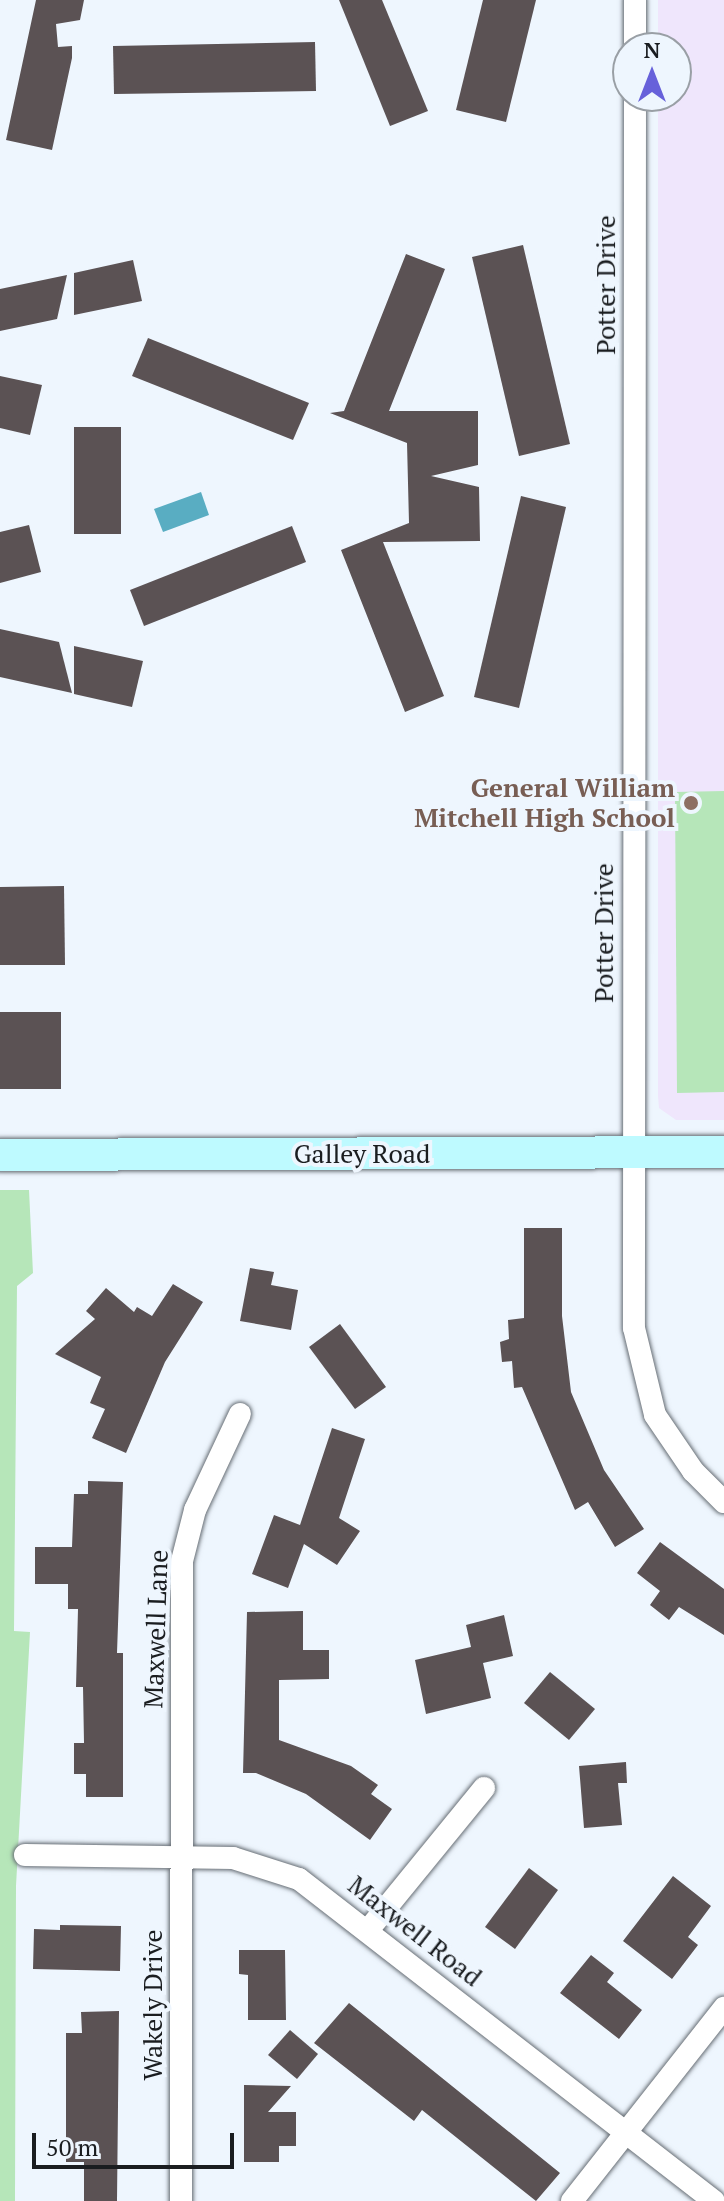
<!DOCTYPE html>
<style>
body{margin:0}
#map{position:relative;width:724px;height:2201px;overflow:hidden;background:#eef6fe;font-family:"PT Serif",serif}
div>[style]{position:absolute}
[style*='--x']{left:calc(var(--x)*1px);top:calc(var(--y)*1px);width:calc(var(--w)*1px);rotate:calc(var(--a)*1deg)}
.education>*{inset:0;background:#efe6fc}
.green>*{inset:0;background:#b6e6b9}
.water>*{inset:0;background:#59adc2}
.building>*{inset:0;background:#5b5254}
.roads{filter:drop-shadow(0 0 2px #676e75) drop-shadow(0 0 2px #676e75)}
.minor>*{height:22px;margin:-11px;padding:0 11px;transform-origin:11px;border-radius:11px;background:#fff}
.secondary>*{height:32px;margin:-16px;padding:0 16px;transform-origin:16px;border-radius:16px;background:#befaff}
.dots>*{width:22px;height:22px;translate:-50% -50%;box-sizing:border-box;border:4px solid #eef6fe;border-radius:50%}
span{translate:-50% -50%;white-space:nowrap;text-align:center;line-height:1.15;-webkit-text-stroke:8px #eef6fe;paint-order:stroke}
.street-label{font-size:26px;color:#1a1d20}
.education-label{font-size:26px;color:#785e54;font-weight:700}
.right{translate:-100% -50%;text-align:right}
.north{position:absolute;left:612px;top:32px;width:80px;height:80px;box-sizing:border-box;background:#eef6fe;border:2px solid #999fa5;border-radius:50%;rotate:0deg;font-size:22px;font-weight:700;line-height:32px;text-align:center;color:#1a1d20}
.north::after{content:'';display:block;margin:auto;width:28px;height:36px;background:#6761da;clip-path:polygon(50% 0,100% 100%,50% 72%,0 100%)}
.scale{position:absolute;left:32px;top:2133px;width:202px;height:36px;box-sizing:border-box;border:4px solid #1a1d20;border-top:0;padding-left:10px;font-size:24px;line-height:28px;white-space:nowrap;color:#1a1d20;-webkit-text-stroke:6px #eef6fe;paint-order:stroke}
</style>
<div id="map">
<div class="education">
<i style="clip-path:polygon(658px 0,724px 0,724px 1120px,676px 1120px,659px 1108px,658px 1096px,658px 96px,676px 96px,676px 48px,658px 48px)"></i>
</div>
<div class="green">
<i style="clip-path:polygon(724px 791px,724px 1092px,677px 1093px,675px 792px)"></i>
<i style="clip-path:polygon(0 1190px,29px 1190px,33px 1273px,17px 1286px,14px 1631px,30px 1632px,16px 1886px,15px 2201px,0 2201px)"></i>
</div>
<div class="water">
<i style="clip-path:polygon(201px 492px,209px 515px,163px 532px,154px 509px)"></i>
</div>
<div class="building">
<i style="clip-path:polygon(36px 0,84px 0,80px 20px,56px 24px,58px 47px,72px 46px,72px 58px,52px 150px,6px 140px)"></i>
<i style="clip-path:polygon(339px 0,382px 0,428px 111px,390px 126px)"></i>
<i style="clip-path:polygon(483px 0,536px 0,506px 122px,456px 110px)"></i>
<i style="clip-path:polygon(315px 42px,316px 91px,114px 94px,113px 46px)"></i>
<i style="clip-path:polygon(523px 245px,570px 444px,519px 456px,472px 257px)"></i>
<i style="clip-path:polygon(406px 254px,445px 269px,389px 411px,478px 411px,478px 465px,431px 476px,479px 487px,480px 541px,383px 542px,444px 696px,405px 712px,341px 550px,409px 523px,407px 443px,330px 413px,344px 411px)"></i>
<i style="clip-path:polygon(133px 260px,142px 301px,74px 315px,74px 273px)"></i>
<i style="clip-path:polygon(67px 275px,57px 319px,0 331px,0 289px)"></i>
<i style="clip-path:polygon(148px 338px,309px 403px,293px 440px,132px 376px)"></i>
<i style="clip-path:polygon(0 376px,42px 385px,30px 435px,0 428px)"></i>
<i style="clip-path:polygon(74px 427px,121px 427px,121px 534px,74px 534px)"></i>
<i style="clip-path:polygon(521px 496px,566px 507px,519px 708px,474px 697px)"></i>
<i style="clip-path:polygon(29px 525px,41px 572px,0 583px,0 532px)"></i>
<i style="clip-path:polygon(292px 526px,306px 562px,144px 626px,130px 590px)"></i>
<i style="clip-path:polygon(0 629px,59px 642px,72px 693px,0 677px)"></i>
<i style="clip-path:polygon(74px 646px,143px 661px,132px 707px,74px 694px)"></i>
<i style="clip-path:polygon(64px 886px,65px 965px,0 965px,0 887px)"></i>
<i style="clip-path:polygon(0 1012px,61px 1012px,61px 1089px,0 1089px)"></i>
<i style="clip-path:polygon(524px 1228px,562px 1228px,562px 1316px,571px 1392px,604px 1470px,644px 1529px,615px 1547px,588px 1502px,575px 1510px,522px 1387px,514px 1388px,512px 1361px,502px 1362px,500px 1342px,509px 1339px,508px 1320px,524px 1318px)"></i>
<i style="clip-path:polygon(250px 1268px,274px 1272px,271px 1285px,298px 1290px,291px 1330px,240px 1321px)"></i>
<i style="clip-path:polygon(173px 1284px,203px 1302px,165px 1362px,126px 1453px,92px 1438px,105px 1409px,90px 1403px,101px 1377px,55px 1354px,95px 1319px,86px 1311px,106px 1288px,134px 1312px,137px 1307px,152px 1316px)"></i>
<i style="clip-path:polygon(340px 1324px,386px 1387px,355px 1409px,309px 1347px)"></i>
<i style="clip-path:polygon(332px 1428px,365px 1439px,339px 1518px,360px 1531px,337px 1565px,304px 1544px,288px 1588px,252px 1574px,274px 1515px,300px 1525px)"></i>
<i style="clip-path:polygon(88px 1481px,123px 1482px,117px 1653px,123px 1653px,123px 1797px,86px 1797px,86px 1774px,74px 1774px,74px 1743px,84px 1743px,83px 1687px,76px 1687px,78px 1609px,68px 1609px,68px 1584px,35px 1584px,35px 1547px,72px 1547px,74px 1494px,88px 1494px)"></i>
<i style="clip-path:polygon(660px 1542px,724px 1589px,724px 1635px,679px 1607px,669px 1620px,650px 1605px,660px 1591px,637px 1573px)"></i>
<i style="clip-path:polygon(303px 1611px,303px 1650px,329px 1650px,329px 1679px,279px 1680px,279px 1740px,351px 1766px,378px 1785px,371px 1794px,392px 1809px,370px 1840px,306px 1794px,256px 1773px,243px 1773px,247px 1612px)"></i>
<i style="clip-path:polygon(504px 1615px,513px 1656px,483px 1663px,491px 1698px,426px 1714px,415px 1660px,471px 1647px,466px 1625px)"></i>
<i style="clip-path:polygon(550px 1672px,595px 1709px,569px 1740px,524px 1703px)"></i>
<i style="clip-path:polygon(626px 1762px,627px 1783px,618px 1783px,622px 1825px,584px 1828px,579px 1766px)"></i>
<i style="clip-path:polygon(529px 1868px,558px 1890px,515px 1949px,485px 1927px)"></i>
<i style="clip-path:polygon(673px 1876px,711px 1906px,688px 1937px,698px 1945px,672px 1979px,623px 1941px)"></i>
<i style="clip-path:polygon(60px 1925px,121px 1926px,120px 1971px,33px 1969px,34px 1929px,60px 1930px)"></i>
<i style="clip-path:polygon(239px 1950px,285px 1950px,286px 2020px,248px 2020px,248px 1975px,239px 1974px)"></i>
<i style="clip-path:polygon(591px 1955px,614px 1973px,607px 1982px,642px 2010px,619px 2039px,560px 1993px)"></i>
<i style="clip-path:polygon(349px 2003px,560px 2173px,536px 2201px,422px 2110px,414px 2121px,314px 2043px)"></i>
<i style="clip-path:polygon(119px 2011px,117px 2201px,84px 2201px,84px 2162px,66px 2162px,66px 2033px,82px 2033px,81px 2012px)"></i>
<i style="clip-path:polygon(290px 2030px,318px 2054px,297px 2079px,268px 2055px)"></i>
<i style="clip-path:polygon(244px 2085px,291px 2086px,268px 2112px,296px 2112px,296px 2146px,279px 2146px,279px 2162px,244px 2162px)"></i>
</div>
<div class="roads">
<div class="minor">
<i style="--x:635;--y:48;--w:48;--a:-90"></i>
<i style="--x:635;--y:96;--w:1232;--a:90.05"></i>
<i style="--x:634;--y:1328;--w:89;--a:76.4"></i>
<i style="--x:655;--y:1415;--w:68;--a:55.8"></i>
<i style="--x:693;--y:1471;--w:44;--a:45"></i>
<i style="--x:25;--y:1855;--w:208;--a:0.8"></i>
<i style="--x:233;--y:1858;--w:69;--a:17.7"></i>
<i style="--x:299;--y:1879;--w:525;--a:37.81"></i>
<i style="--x:369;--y:1929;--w:182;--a:-50.8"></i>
<i style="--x:181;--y:2201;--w:640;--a:-89.91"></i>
<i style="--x:182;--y:1561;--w:53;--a:-75.7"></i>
<i style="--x:195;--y:1510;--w:106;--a:-64.9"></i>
<i style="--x:572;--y:2201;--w:246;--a:-51.8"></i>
</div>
<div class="secondary">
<i style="--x:0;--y:1155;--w:724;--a:-0.24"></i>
</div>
</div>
<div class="dots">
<i style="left:691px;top:803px;background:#8d6e63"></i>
</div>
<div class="street-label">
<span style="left:606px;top:285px;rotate:-90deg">Potter Drive</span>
<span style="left:604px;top:933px;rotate:-90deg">Potter Drive</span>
<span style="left:362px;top:1154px">Galley Road</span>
<span style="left:156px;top:1629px;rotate:-88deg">Maxwell Lane</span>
<span style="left:415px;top:1931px;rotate:38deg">Maxwell Road</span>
<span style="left:153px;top:2005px;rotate:-90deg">Wakely Drive</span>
</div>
<div class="education-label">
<span class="right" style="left:675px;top:803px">General William<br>Mitchell High School</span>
</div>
<div class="north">N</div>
<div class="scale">50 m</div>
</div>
